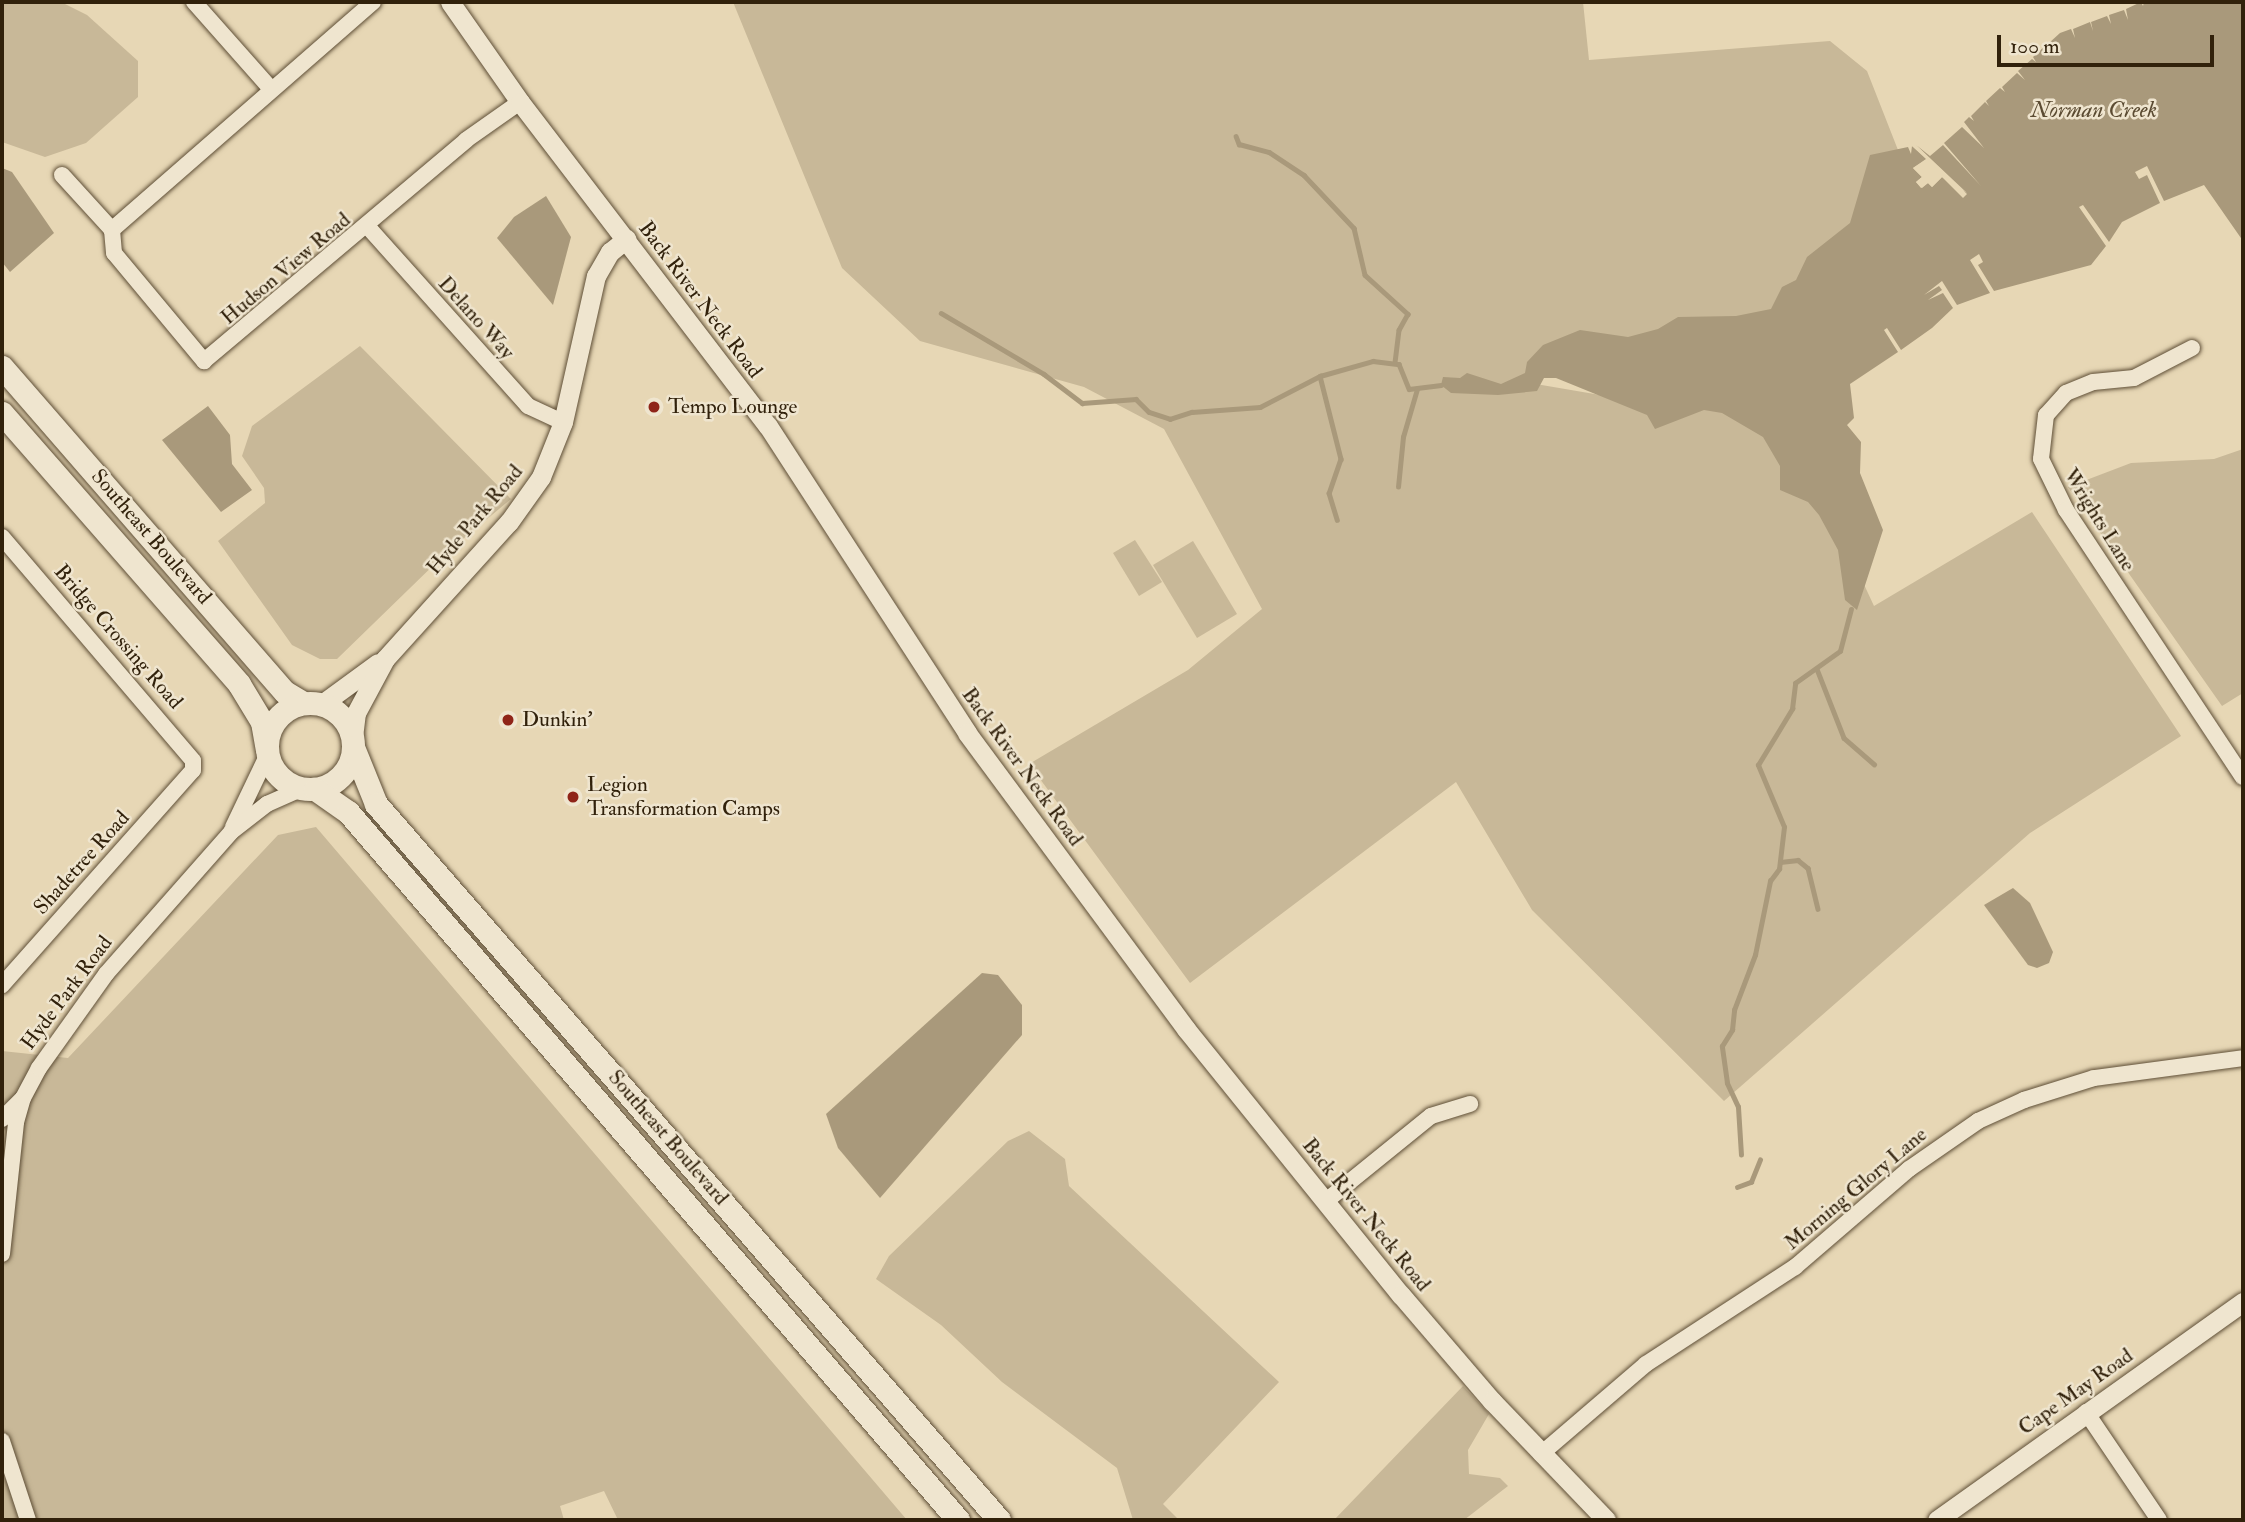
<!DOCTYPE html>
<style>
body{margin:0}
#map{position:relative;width:2245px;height:1522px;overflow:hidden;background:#e7d7b5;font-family:"IM FELL Double Pica",serif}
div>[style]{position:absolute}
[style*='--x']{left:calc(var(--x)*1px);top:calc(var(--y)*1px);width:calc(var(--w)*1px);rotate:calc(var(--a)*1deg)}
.green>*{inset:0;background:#c8b898}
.water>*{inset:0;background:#a9997b}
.pier>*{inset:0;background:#e7d7b5}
.stream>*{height:4.5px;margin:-2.25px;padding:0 2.25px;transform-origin:2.25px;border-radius:2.25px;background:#a9997b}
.roads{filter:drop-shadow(0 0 2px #5e4e36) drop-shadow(0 0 2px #5e4e36)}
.minor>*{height:16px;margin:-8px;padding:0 8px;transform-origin:8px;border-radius:8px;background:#efe5cf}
.tertiary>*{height:19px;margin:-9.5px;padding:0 9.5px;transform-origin:9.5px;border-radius:9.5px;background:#efe5cf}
.secondary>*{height:23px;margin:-11.5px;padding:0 11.5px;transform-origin:11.5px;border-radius:11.5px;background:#efe5cf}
.secondary>.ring{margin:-11.5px;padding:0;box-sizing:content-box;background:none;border:23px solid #efe5cf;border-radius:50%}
.dots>*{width:19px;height:19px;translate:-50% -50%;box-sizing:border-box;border:4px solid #efe5cf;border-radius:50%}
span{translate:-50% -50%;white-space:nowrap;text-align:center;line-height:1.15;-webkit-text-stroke:5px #efe5cf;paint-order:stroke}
.street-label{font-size:21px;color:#31210b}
.poi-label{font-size:21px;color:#31210b}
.left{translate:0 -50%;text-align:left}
.water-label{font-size:23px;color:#5b4b32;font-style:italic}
.frame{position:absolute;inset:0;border:4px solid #31210b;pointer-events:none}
.scale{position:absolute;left:1997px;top:35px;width:217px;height:32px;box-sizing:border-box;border:4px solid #31210b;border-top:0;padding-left:9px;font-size:21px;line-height:24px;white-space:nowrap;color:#31210b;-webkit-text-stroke:5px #efe5cf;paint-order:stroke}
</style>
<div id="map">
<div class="green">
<i style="clip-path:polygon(2px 2px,61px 2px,87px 15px,138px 61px,138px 97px,86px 143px,45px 157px,2px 142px)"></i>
<i style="clip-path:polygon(733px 2px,1583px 2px,1589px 60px,1830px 41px,1867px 71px,1898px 150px,1854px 225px,1765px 319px,1518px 381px,1612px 397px,1727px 396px,1785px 449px,1854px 563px,1874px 606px,2032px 512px,2181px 736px,2030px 833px,1724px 1101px,1532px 910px,1456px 782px,1190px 983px,1029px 764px,1188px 670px,1262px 609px,1164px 429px,1084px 387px,920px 341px,842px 268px)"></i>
<i style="clip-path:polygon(360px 346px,511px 499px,444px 555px,337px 659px,320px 659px,292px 645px,218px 541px,265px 503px,264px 488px,242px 456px,252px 426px)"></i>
<i style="clip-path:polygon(2243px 449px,2243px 693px,2222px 706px,2068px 487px,2131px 463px,2214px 459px)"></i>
<i style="clip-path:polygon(1135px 540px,1162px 582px,1139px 596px,1113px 553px)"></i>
<i style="clip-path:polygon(1193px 541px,1237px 614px,1197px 638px,1153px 565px)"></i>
<i style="clip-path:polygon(316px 827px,907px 1520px,618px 1520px,604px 1491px,560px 1506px,564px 1520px,2px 1520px,2px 1051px,68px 1058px,278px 835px)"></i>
<i style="clip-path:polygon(1029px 1131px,1065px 1159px,1069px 1186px,1279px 1382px,1163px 1504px,1179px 1520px,1133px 1520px,1117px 1468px,1002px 1382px,941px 1325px,876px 1279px,889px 1256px,1008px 1141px)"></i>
<i style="clip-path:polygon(1463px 1386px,1489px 1414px,1468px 1450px,1469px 1474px,1500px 1478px,1508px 1486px,1464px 1520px,1334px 1520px)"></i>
</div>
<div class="water">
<i style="clip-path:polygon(2141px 2px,2143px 6px,2144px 2px,2243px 2px,2243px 241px,2204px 185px,2164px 201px,2147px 166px,2135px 172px,2139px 179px,2147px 175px,2160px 203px,2122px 222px,2109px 242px,2083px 205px,2079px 207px,2106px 246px,2091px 265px,1994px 291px,1978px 265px,1983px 262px,1979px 254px,1970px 260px,1990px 293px,1957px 305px,1942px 281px,1924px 295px,1939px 286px,1942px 290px,1928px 300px,1943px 293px,1953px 308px,1932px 328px,1901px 350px,1887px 328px,1884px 330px,1898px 352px,1850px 384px,1854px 418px,1847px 425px,1861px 442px,1860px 473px,1883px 530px,1857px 610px,1845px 600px,1838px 550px,1819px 515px,1808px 502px,1780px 490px,1780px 466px,1763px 437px,1722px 413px,1704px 410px,1655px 429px,1647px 415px,1556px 378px,1544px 378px,1537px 391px,1498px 395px,1451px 393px,1441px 385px,1443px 377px,1460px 378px,1467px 373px,1501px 384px,1525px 373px,1527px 362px,1543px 345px,1580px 330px,1628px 337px,1658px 329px,1678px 317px,1736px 316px,1771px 309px,1782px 287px,1796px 280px,1807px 257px,1850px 223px,1870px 155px,1908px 147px,1911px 154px,1912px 146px,1927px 159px,1913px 168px,1922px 177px,1916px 182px,1921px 188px,1928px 183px,1932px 187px,1942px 177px,1967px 193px,1916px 145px,1930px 156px,1943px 145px,1981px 186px,1944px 143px,1962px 127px,1984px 148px,1964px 122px,1969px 117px,1974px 121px,1971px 116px,1985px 102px,1989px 106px,1986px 101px,2000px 88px,2005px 92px,2002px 87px,2017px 73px,2025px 80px,2018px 71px,2032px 59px,2036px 62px,2033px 57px,2047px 44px,2052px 47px,2049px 43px,2060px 33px,2071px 29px,2075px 38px,2073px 29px,2090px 22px,2093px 31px,2091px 22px,2107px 16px,2111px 24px,2109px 15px,2124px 10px,2128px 20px,2126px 9px)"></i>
<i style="clip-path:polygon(2px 168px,12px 172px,54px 233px,10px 272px,2px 262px)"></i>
<i style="clip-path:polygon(546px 196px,571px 237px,553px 305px,497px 238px,514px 217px)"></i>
<i style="clip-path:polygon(208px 406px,230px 435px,232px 464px,252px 490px,221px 512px,162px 440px)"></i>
<i style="clip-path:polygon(2013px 888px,2030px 903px,2053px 952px,2049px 963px,2037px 968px,2028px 965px,1984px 905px)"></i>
<i style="clip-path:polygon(982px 973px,998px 975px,1022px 1005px,1022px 1035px,880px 1198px,838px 1148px,826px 1114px)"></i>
</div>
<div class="pier">
<i style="clip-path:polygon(1916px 145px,1967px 194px,1963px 198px,1942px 177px,1932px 187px,1928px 183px,1922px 188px,1916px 182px,1922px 177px,1913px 168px,1926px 159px,1912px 146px)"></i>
</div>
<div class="stream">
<i style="--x:1236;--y:136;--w:9;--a:69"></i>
<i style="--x:1239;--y:144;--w:31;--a:15"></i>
<i style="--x:1269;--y:152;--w:42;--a:33.3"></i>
<i style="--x:1304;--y:175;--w:73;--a:46.7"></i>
<i style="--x:1354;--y:228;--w:48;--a:76.8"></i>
<i style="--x:1365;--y:275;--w:58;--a:42.2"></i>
<i style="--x:1408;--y:314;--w:18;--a:119"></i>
<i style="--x:1399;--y:330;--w:31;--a:97"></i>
<i style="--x:941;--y:313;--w:120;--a:30.6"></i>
<i style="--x:1044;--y:374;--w:48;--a:37.3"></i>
<i style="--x:1082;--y:403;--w:54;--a:-4.2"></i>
<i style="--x:1136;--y:399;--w:18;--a:45"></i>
<i style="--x:1149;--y:412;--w:22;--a:18"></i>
<i style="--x:1170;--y:419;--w:23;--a:-18"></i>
<i style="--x:1192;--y:412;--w:68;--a:-4.2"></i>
<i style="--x:1260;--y:407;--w:68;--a:-27.3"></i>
<i style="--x:1320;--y:376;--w:55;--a:-15.8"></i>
<i style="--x:1373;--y:361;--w:26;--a:7"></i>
<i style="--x:1399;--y:364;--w:27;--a:68"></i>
<i style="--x:1409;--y:389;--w:32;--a:-7"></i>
<i style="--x:1320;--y:376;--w:86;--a:75.8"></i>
<i style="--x:1341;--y:459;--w:36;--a:109"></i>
<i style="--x:1329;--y:493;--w:28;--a:73"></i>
<i style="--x:1398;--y:487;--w:50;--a:-84.3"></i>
<i style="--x:1403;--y:437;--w:50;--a:-73.7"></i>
<i style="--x:1817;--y:669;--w:74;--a:68.6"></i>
<i style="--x:1844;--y:738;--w:40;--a:41"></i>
<i style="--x:1780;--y:862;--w:18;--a:-6"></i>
<i style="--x:1798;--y:860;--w:13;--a:39"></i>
<i style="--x:1808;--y:868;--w:42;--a:76.3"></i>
<i style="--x:1741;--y:1155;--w:48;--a:-93.6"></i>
<i style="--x:1738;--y:1107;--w:26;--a:-115"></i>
<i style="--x:1727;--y:1083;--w:37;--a:-98"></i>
<i style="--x:1722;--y:1046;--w:19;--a:-58"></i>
<i style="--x:1732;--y:1030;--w:20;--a:-84"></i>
<i style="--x:1734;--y:1010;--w:59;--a:-69.1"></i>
<i style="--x:1755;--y:955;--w:76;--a:-78.5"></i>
<i style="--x:1770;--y:881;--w:15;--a:-53"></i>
<i style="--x:1779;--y:869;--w:42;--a:-83.2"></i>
<i style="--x:1784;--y:827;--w:67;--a:-112.8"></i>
<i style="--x:1758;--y:765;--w:66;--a:-58.7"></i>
<i style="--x:1792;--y:709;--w:26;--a:-83"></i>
<i style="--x:1795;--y:683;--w:55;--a:-35.4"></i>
<i style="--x:1840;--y:651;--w:43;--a:-75.3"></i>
<i style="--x:1737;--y:1187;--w:15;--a:-20"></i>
<i style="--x:1751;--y:1182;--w:24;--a:-68"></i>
</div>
<div class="roads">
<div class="minor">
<i style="--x:194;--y:2;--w:116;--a:48.5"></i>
<i style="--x:373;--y:2;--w:347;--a:138.9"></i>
<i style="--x:112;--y:230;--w:23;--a:85"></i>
<i style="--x:114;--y:253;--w:141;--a:50.2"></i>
<i style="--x:204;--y:361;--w:343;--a:-40.1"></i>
<i style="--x:466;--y:140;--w:66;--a:-35.1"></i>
<i style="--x:62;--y:175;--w:74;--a:47.7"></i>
<i style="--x:368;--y:227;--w:240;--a:48.2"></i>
<i style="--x:528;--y:406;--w:38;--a:25"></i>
<i style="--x:2192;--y:348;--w:65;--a:152.7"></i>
<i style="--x:2134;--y:378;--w:41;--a:174.4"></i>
<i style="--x:2093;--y:382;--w:29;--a:158"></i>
<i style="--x:2066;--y:393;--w:30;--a:132"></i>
<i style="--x:2046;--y:415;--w:44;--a:96.5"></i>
<i style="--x:2041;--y:459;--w:57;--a:63.9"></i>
<i style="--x:2066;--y:510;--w:320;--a:56.5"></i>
<i style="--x:2;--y:537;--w:294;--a:49.5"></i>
<i style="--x:193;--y:761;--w:9;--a:90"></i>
<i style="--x:193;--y:770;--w:288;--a:131.6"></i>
<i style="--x:233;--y:827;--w:79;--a:-64.4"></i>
<i style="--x:2;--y:1119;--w:27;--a:-45"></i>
<i style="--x:1326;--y:1201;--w:135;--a:-39"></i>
<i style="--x:1431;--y:1116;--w:41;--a:-17.1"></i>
<i style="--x:2;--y:1254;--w:133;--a:-83.9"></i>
<i style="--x:16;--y:1122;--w:25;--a:-74"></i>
<i style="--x:23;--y:1098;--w:34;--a:-62"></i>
<i style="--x:39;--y:1068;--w:115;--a:-54.5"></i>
<i style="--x:106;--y:974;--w:189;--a:-48.6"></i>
<i style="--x:231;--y:832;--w:46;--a:-37.9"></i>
<i style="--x:267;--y:804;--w:37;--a:-24"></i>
<i style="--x:2086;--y:1412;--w:130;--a:55.9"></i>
<i style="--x:2;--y:1441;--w:83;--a:71.8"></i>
<i style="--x:1541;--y:1454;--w:138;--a:-40.6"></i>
<i style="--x:1646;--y:1364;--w:178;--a:-33.1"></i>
<i style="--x:1795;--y:1267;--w:150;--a:-40.7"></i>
<i style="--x:1909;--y:1169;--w:84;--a:-34.8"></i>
<i style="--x:1978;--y:1121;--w:51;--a:-24.5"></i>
<i style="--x:2024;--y:1100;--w:73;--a:-17.4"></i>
<i style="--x:2094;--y:1078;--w:150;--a:-7.6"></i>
</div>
<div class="tertiary">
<i style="--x:450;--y:2;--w:122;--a:55"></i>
<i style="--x:520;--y:102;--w:408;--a:52.6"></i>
<i style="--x:768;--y:426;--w:366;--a:57"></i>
<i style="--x:967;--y:733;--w:368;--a:53.5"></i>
<i style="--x:1186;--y:1029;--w:342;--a:51.1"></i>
<i style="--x:1401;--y:1295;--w:140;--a:49.4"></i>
<i style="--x:1492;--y:1401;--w:165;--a:46.2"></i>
<i style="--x:322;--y:704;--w:69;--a:-36.2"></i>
<i style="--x:353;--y:737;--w:24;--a:-83"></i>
<i style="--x:356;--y:713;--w:61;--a:-61.8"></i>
<i style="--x:385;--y:659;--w:185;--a:-47.9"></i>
<i style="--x:509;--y:522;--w:55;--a:-54.6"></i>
<i style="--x:541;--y:477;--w:59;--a:-68.2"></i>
<i style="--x:563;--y:422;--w:150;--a:-77.3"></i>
<i style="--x:596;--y:276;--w:28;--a:-60"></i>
<i style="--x:610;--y:252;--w:21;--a:-39"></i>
<i style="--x:1937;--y:1520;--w:376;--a:-35.5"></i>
</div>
<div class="secondary">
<i style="--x:2;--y:367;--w:431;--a:49"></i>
<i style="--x:285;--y:692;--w:21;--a:31"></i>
<i style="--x:2;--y:413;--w:360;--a:48.8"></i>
<i style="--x:239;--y:684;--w:44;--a:58.8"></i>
<i style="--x:262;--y:722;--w:27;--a:80"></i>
<i class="ring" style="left:267px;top:703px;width:63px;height:63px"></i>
<i style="--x:353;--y:747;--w:61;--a:68"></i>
<i style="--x:376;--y:804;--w:949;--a:48.97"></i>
<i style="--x:315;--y:789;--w:40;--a:34.9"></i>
<i style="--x:348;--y:812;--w:935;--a:49.25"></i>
</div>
</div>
<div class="dots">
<i style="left:654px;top:407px;background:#8f2418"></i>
<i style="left:508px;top:720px;background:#8f2418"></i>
<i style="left:573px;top:797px;background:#8f2418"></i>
</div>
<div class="street-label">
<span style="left:286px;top:269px;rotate:-40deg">Hudson View Road</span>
<span style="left:700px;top:300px;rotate:53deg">Back River Neck Road</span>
<span style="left:476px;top:318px;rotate:48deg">Delano Way</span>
<span style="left:475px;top:520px;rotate:-50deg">Hyde Park Road</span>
<span style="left:2099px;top:520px;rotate:58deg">Wrights Lane</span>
<span style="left:151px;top:537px;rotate:49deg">Southeast Boulevard</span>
<span style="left:118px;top:637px;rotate:49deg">Bridge Crossing Road</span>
<span style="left:1022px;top:767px;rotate:54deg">Back River Neck Road</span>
<span style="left:82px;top:863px;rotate:-48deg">Shadetree Road</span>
<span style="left:67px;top:993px;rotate:-53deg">Hyde Park Road</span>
<span style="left:668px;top:1138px;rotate:49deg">Southeast Boulevard</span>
<span style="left:1856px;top:1189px;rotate:-40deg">Morning Glory Lane</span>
<span style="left:1366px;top:1215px;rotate:51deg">Back River Neck Road</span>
<span style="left:2076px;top:1392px;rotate:-35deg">Cape May Road</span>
</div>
<div class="poi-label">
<span class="left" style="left:668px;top:407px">Tempo Lounge</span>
<span class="left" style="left:522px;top:720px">Dunkin'</span>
<span class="left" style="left:587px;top:797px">Legion<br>Transformation Camps</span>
</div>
<div class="water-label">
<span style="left:2094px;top:110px">Norman Creek</span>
</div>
<div class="frame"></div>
<div class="scale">100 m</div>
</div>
